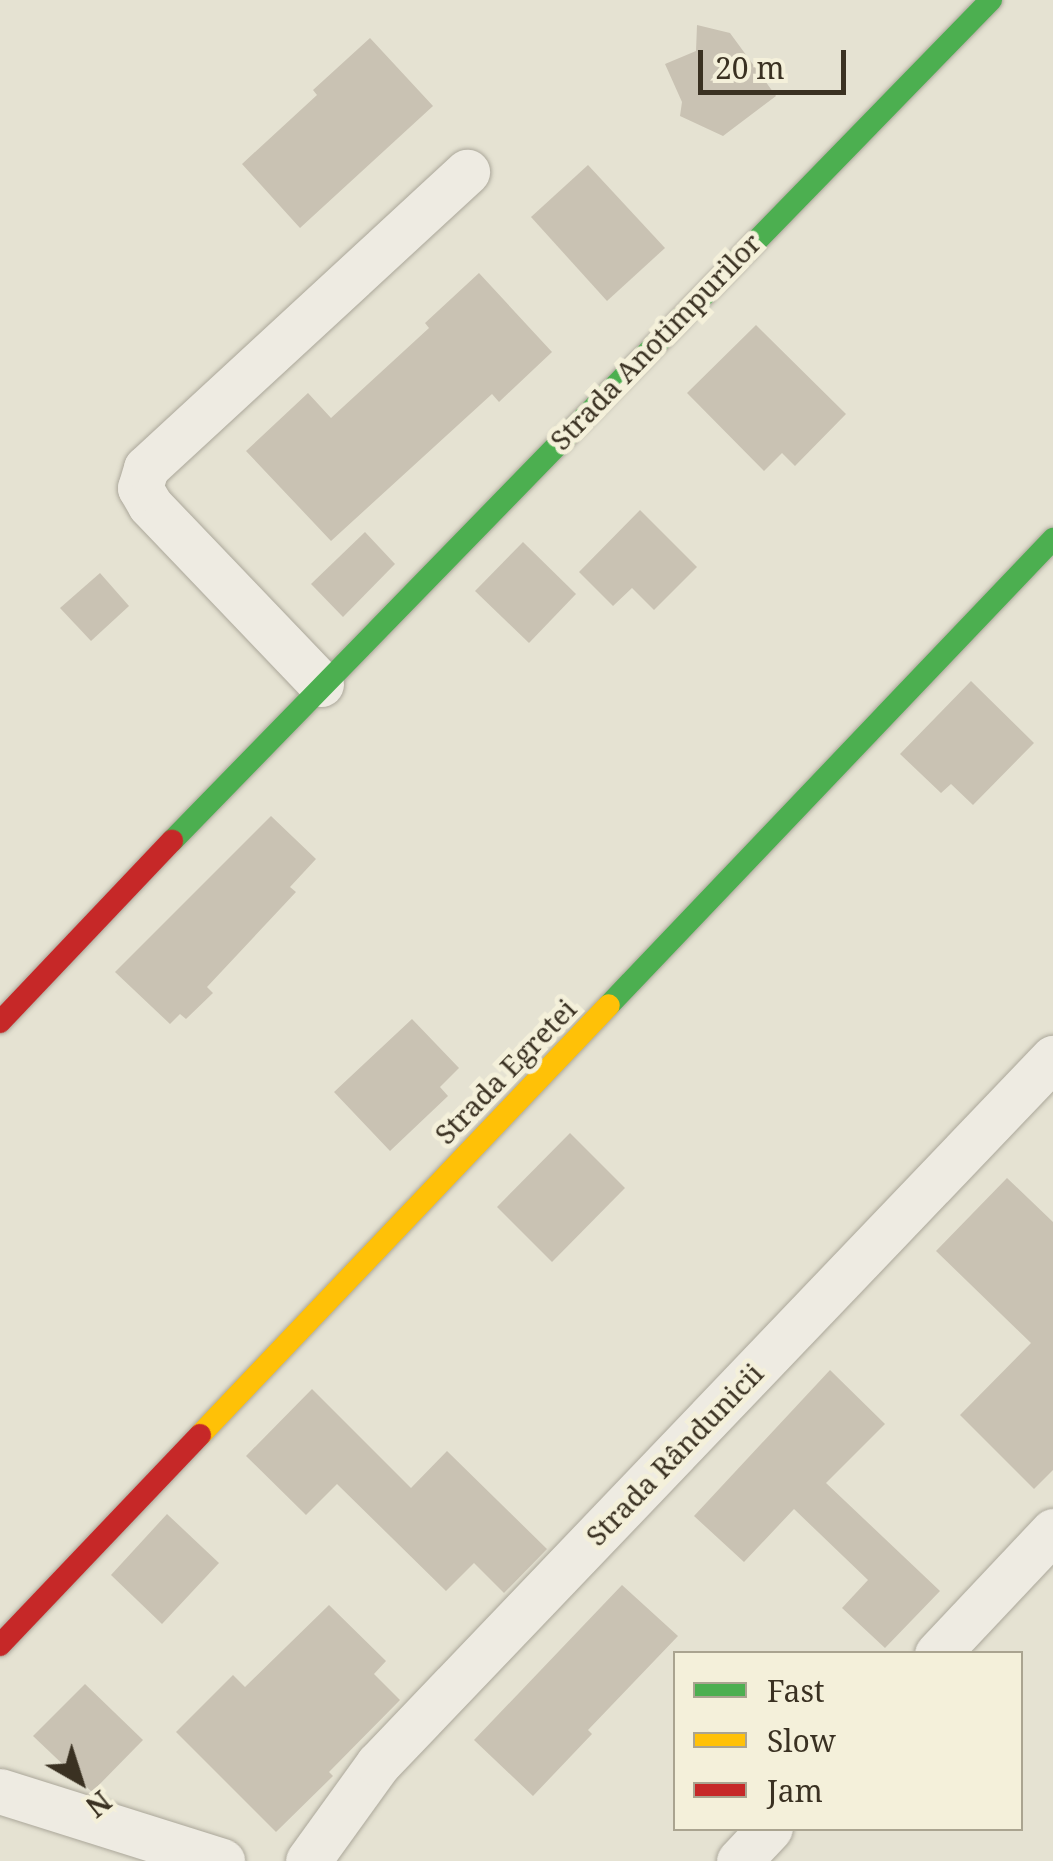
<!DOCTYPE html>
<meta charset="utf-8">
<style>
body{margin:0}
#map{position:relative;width:1053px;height:1861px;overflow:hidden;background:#e5e2d2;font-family:"Noto Serif",serif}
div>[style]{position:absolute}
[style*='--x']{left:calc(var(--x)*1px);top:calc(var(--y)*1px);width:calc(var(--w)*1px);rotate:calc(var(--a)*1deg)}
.building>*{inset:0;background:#c9c2b3}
.roads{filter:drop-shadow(0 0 2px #aba79a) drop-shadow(0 0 2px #aba79a)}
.street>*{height:45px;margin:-22.5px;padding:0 22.5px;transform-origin:22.5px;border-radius:22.5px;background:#eeebe2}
.fast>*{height:22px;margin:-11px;padding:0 11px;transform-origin:11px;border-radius:11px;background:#4caf50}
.slow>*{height:22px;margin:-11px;padding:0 11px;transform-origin:11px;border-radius:11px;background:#ffc107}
.jam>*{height:22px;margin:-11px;padding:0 11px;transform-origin:11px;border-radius:11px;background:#c62828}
span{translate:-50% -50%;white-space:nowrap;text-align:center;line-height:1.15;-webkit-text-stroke:10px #f4f0da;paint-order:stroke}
.street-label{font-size:28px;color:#3a3122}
.legend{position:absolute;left:673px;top:1651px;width:350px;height:180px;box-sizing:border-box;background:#f4f0da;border:2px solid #aaa490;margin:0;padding:12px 18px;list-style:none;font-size:30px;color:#3a3122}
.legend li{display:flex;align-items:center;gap:20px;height:50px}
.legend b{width:50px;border:2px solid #aaa490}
.north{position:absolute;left:30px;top:1731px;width:100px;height:100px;-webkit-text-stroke:8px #f4f0da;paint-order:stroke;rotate:141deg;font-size:28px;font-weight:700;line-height:40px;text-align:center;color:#3a3122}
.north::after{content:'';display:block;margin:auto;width:35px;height:45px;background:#3a3122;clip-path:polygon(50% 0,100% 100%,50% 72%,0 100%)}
.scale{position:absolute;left:698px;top:50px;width:148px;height:45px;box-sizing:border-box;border:5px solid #3a3122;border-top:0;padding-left:12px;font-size:30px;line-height:35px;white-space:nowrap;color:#3a3122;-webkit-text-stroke:8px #f4f0da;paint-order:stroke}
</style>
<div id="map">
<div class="building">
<i style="clip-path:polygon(697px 25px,730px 33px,776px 96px,723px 136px,680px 116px,682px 102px,665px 64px,696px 51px)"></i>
<i style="clip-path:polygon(370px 38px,433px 106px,300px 228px,242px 164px,317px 95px,313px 90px)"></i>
<i style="clip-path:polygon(588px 165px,665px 248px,607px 301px,531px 217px)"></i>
<i style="clip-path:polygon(479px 273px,552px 352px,499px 402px,492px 394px,331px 541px,246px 451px,308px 393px,331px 418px,429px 328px,425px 323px)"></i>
<i style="clip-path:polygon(756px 325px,846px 414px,795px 466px,782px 453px,764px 471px,687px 393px)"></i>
<i style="clip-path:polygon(640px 510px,697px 567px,654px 610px,632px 588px,613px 606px,579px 572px)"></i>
<i style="clip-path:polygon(365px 532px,395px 564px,343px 617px,311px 584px)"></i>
<i style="clip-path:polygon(523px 542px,576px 594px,529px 643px,475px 591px)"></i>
<i style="clip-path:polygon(100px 573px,129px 606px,91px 641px,60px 608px)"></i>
<i style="clip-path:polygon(971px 681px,1034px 743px,973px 805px,951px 784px,941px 793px,900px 754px)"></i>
<i style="clip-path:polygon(271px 816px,316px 859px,290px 887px,296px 892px,207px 987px,213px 993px,186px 1019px,180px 1014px,170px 1024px,115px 972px)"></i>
<i style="clip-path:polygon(412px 1019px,459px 1068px,440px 1087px,448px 1096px,390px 1151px,334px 1092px)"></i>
<i style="clip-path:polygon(570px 1133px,625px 1188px,552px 1262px,497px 1207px)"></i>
<i style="clip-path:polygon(1007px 1178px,1053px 1222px,1053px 1470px,1034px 1489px,960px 1415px,1031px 1343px,936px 1251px)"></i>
<i style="clip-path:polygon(830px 1370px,885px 1424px,826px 1483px,940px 1591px,885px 1648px,842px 1608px,868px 1580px,794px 1509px,744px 1562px,694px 1516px)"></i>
<i style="clip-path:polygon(312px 1389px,411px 1488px,447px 1451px,547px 1549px,504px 1593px,474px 1563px,446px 1591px,337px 1484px,306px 1515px,246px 1456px)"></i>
<i style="clip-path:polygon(167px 1514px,219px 1563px,162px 1624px,111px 1575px)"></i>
<i style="clip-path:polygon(622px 1585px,678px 1636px,588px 1730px,592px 1734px,533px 1796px,474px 1740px)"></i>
<i style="clip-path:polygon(329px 1605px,386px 1661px,374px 1674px,400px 1700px,329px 1772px,333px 1776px,276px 1832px,176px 1732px,233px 1675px,245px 1687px)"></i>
<i style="clip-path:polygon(85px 1684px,143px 1740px,92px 1792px,33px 1736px)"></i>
</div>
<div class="roads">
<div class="street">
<i style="--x:321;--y:684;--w:248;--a:-133.7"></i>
<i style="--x:150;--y:505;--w:20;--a:-120"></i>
<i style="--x:140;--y:488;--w:21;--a:-73"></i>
<i style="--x:146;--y:468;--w:437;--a:-42.7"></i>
<i style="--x:937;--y:1654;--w:169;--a:-46.7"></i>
<i style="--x:0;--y:1791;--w:233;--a:17.5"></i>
<i style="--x:308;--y:1861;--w:120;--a:-54.2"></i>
<i style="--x:378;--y:1764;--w:977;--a:-46.29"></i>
<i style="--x:739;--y:1861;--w:45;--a:-46.8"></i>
</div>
<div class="fast">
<i style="--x:172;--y:841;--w:1174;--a:-45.76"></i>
<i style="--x:609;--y:1005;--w:644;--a:-46.38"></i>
</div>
<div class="slow">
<i style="--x:200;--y:1435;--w:593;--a:-46.43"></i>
</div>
<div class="jam">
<i style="--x:0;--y:1022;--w:250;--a:-46.5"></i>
<i style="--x:0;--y:1645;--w:290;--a:-46.4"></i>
</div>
</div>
<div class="street-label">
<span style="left:655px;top:341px;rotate:-46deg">Strada Anotimpurilor</span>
<span style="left:505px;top:1071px;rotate:-46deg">Strada Egretei</span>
<span style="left:674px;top:1454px;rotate:-46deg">Strada Rândunicii</span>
</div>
<ul class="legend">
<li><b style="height:12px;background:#4caf50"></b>Fast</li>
<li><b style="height:12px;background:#ffc107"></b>Slow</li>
<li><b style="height:12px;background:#c62828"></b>Jam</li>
</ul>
<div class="north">N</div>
<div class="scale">20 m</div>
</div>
